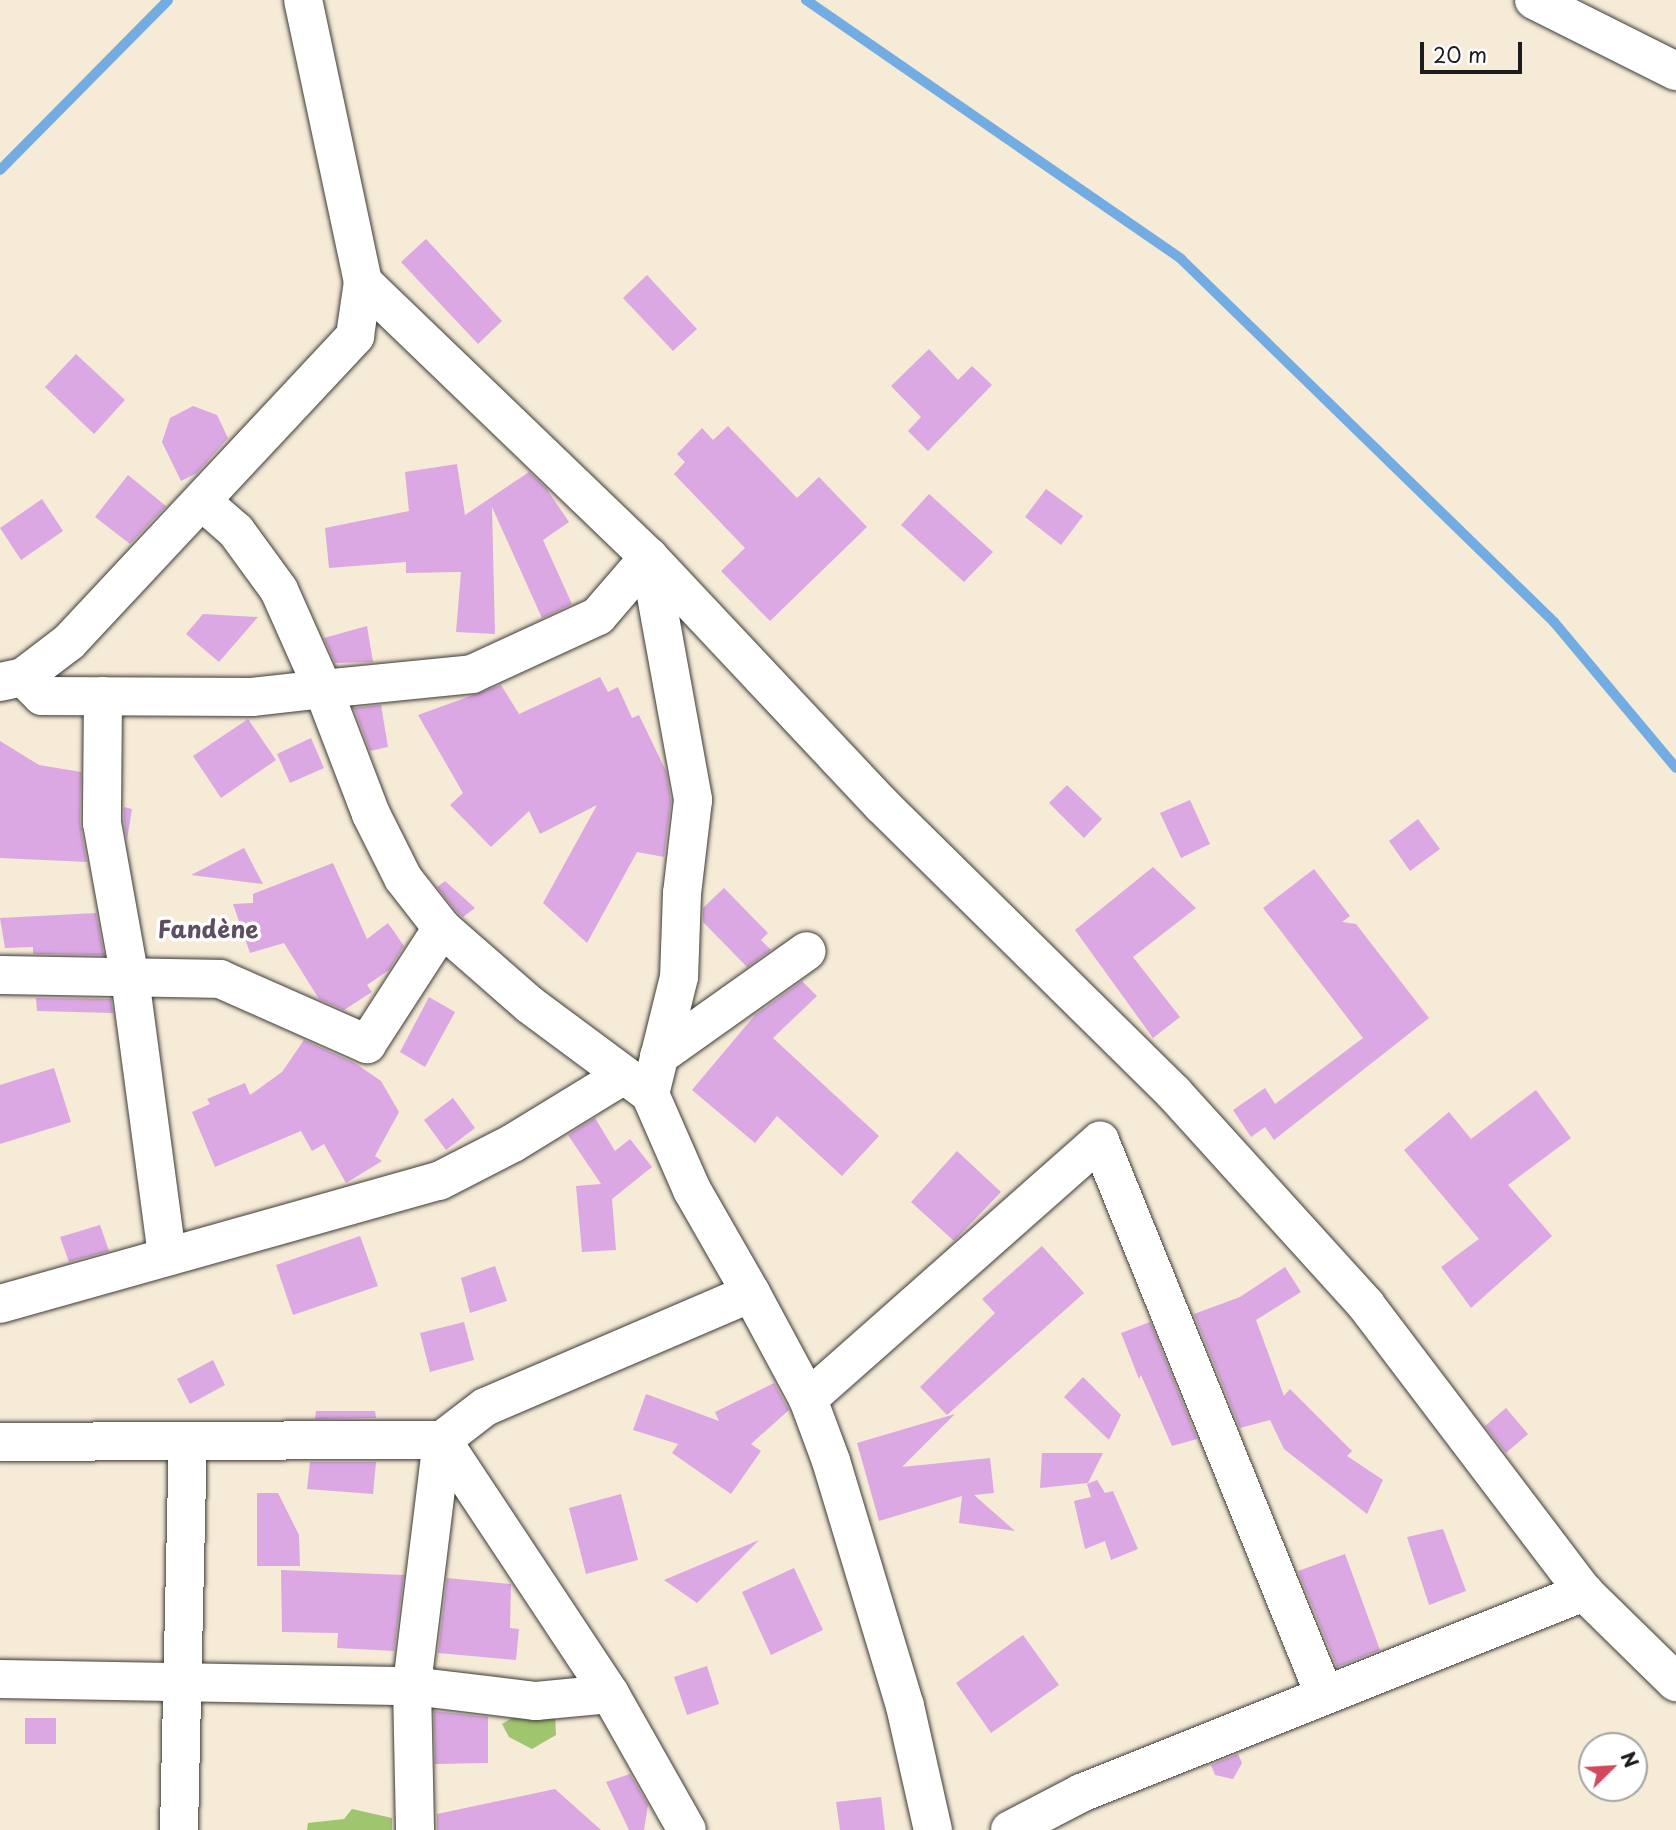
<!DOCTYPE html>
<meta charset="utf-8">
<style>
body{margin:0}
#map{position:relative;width:1676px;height:1830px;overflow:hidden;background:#f5ebd6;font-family:"Playpen Sans",sans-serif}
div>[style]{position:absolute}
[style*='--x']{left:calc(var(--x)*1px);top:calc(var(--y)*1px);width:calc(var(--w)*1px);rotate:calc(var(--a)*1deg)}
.green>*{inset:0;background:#a0c56f}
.stream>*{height:10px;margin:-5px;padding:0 5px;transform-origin:5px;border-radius:5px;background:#73ace3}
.building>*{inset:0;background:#dca8e3}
.roads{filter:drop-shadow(0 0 2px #3d3b38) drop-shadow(0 0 2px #3d3b38)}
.minor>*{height:38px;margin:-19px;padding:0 19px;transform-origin:19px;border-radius:19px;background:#fff}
.major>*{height:38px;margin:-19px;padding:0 19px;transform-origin:19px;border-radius:19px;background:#fff}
span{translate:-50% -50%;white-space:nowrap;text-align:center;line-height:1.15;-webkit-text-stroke:7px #fff;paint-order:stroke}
.quarter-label{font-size:24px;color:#5f4d62;font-weight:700}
.north{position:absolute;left:1578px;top:1732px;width:70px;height:70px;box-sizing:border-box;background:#fff;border:2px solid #a4a4a4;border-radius:50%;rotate:66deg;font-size:19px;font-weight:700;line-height:28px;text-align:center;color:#1c1c1c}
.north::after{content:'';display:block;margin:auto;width:24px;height:32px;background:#d1495b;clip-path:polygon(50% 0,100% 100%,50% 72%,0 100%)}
.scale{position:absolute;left:1420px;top:42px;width:102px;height:32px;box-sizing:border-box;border:4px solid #1c1c1c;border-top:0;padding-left:9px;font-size:21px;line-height:24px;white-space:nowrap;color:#1c1c1c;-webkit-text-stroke:5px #fff;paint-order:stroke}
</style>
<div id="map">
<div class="green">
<i style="clip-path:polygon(522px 1712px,555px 1714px,556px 1735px,532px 1749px,509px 1737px,502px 1724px)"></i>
<i style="clip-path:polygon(352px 1809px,392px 1818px,392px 1830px,307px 1830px,308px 1823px,344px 1819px)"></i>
</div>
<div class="stream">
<i style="--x:806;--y:0;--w:456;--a:34.6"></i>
<i style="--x:1181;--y:259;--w:520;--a:44.22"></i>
<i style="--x:1554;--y:622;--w:190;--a:50.1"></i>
<i style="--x:0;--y:170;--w:239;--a:-45.3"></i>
</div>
<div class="building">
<i style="clip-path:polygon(426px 239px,502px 321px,478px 344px,401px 262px)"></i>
<i style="clip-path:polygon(647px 275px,697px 329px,673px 351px,623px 298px)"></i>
<i style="clip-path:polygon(929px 349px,958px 380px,972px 366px,992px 385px,928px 451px,908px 431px,921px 417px,891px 386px)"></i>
<i style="clip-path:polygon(76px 354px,125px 400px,94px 434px,45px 387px)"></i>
<i style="clip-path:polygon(193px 406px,217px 415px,228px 438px,197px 473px,181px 481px,162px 442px,170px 418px)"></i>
<i style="clip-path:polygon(728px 426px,797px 498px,819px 477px,867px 527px,770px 621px,721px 571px,745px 548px,674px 474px,685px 462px,677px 454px,702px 428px,713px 440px)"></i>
<i style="clip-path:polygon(457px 464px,465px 515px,529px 472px,546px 488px,569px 522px,543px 540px,572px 604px,542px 618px,492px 507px,495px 634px,456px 632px,461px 572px,406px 573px,406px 562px,329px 568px,325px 528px,409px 511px,405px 472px)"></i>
<i style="clip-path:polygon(128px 475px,166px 506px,130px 544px,95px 517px)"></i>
<i style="clip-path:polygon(1046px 489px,1083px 516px,1061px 545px,1025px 517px)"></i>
<i style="clip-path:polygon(929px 494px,993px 552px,964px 582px,901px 525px)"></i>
<i style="clip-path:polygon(42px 499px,63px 531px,21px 560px,0 528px)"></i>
<i style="clip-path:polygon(203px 614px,258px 617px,219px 662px,186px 634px)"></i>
<i style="clip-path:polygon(367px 626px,373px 662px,335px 663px,324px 638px)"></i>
<i style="clip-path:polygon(600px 677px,608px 692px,618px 687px,632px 718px,639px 715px,666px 771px,671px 801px,664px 857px,637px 852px,587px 943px,543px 903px,597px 805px,540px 834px,529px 811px,491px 847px,450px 805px,463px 793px,418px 715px,501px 685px,519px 714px)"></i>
<i style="clip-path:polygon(381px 705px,388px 747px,370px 751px,354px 708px)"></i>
<i style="clip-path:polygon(248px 719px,276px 760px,221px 798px,193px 756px)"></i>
<i style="clip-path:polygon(311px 738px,324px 768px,290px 783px,277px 754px)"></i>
<i style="clip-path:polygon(0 741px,39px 765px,81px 772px,80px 823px,87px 862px,0 858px)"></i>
<i style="clip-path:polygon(1067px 785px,1102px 819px,1084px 838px,1049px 803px)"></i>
<i style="clip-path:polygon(1190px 800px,1210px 844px,1181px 858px,1160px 813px)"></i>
<i style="clip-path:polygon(124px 807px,132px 809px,127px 840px,124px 821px)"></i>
<i style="clip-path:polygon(1418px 819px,1440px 849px,1410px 871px,1389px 841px)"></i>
<i style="clip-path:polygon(244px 848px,263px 884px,191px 875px)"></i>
<i style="clip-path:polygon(333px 863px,367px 939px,388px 923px,404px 946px,389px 970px,367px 985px,372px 992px,344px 1010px,319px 999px,284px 943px,250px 953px,233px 904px,253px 903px,253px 894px)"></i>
<i style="clip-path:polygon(1153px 867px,1196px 908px,1133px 957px,1180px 1017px,1153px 1038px,1075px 930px)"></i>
<i style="clip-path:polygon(1314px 869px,1350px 916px,1342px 922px,1356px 924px,1429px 1018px,1274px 1140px,1265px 1127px,1251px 1137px,1233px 1110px,1265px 1088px,1275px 1104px,1363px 1038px,1263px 908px)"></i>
<i style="clip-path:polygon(445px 881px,475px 908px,463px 917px,458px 913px,437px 887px)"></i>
<i style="clip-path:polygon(724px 888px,768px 933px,761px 940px,771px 950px,747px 967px,703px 922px,703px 908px)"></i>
<i style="clip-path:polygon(96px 913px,104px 955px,33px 954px,33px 947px,5px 948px,0 918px)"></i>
<i style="clip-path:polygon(802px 981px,817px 996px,773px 1038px,879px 1136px,842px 1176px,777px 1116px,755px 1143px,692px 1090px,755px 1015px)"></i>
<i style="clip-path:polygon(429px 997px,455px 1012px,425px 1067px,400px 1052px)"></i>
<i style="clip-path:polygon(36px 998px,111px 999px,113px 1013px,37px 1011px)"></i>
<i style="clip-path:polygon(304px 1040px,355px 1063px,381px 1081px,399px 1112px,375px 1156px,382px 1161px,346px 1183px,324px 1144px,312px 1151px,301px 1131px,215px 1167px,192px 1112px,210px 1104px,207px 1099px,245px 1083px,250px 1095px,282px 1072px)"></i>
<i style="clip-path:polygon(54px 1068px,71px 1122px,0 1144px,0 1085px)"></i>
<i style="clip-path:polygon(1536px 1090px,1571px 1138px,1508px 1185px,1552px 1236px,1471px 1308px,1441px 1267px,1479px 1239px,1404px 1150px,1449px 1112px,1471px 1139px)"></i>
<i style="clip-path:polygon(453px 1098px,475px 1128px,446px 1150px,424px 1120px)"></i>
<i style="clip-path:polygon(595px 1118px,615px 1151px,630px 1139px,652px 1167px,612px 1199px,616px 1250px,582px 1252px,576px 1186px,601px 1184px,568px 1135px)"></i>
<i style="clip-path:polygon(957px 1151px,1001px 1192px,954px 1241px,911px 1202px)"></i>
<i style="clip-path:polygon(100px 1225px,109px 1251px,69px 1262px,60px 1237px)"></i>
<i style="clip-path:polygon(360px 1236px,378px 1286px,293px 1315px,276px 1265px)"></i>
<i style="clip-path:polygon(1042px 1246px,1084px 1293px,947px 1415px,920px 1387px,995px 1313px,982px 1299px)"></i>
<i style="clip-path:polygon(495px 1266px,507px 1301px,470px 1313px,461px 1278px)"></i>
<i style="clip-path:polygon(1285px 1267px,1301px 1292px,1256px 1320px,1284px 1396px,1290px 1389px,1352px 1451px,1347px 1456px,1383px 1480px,1367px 1514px,1284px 1449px,1270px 1420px,1240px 1428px,1194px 1314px,1240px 1297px)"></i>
<i style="clip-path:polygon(464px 1322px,474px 1360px,430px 1372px,420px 1333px)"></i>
<i style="clip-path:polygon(1150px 1322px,1197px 1439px,1172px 1446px,1141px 1375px,1139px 1379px,1121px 1333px)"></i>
<i style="clip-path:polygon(213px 1360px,225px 1385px,190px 1404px,177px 1379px)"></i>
<i style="clip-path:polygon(1083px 1377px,1121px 1415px,1109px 1440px,1064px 1397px)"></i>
<i style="clip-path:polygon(774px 1383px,789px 1410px,751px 1444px,761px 1451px,731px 1494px,672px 1453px,678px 1444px,633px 1430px,646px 1394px,719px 1421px,715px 1412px)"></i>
<i style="clip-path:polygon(1506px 1408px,1528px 1434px,1506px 1453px,1485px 1426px)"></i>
<i style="clip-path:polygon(316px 1411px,375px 1411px,376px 1418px,315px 1419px)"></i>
<i style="clip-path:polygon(955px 1414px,902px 1467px,990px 1458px,994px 1493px,974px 1495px,1015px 1531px,959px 1523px,962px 1496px,879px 1521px,857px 1443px)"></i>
<i style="clip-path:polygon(1042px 1453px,1103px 1453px,1088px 1483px,1040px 1488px)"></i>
<i style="clip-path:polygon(310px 1462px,376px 1462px,373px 1494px,307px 1489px)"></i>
<i style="clip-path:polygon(1097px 1480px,1105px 1493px,1113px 1491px,1138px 1549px,1111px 1560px,1105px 1541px,1085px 1549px,1074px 1501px,1091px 1497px,1087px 1484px)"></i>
<i style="clip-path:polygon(257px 1493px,278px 1493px,299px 1535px,300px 1566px,257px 1566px)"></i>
<i style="clip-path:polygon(621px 1494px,638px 1560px,586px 1574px,569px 1508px)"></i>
<i style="clip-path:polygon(1443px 1529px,1466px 1591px,1429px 1605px,1407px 1537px)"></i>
<i style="clip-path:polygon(759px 1540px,697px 1603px,664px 1580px)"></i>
<i style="clip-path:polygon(1345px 1554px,1380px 1650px,1337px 1667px,1298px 1571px)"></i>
<i style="clip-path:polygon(794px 1568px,823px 1630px,771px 1655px,742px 1592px)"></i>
<i style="clip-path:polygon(281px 1570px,404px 1575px,394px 1651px,337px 1648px,338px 1633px,282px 1632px)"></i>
<i style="clip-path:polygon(447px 1578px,511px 1584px,510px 1628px,519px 1629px,516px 1660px,438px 1653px)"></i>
<i style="clip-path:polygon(1023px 1635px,1059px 1685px,991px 1733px,956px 1683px)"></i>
<i style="clip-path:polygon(707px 1666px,719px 1704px,687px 1715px,674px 1677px)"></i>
<i style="clip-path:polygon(434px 1711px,488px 1717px,488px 1763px,435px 1764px)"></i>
<i style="clip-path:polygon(25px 1718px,56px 1718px,56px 1744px,25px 1744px)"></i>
<i style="clip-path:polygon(1238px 1754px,1242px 1763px,1233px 1779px,1215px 1775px,1211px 1765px)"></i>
<i style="clip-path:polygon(630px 1774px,648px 1805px,644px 1830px,629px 1830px,606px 1782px)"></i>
<i style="clip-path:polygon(555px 1789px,601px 1830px,437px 1830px,437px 1814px)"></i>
<i style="clip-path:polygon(881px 1797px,885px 1830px,840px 1830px,836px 1802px)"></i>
</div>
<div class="roads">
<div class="minor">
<i style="--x:363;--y:282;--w:397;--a:43.9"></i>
<i style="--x:649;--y:557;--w:340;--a:46.8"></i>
<i style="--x:882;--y:805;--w:410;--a:44.6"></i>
<i style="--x:1174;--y:1093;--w:286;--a:47.8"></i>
<i style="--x:1366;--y:1305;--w:360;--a:52.8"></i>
<i style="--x:1584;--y:1592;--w:129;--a:44.4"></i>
<i style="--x:23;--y:677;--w:27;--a:45"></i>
<i style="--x:42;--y:696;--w:210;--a:0.3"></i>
<i style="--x:252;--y:697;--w:71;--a:-6.4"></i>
<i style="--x:323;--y:689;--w:150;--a:-5.7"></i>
<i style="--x:472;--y:674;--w:139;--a:-24.7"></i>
<i style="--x:598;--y:616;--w:78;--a:-49.2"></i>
<i style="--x:649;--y:557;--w:247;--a:79.7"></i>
<i style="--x:693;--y:800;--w:94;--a:96.7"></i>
<i style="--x:682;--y:893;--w:84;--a:92"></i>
<i style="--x:679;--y:977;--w:121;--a:103.9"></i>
<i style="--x:650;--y:1094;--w:149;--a:-143.4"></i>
<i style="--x:530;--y:1005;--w:117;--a:-138.8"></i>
<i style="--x:442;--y:928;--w:63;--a:-128"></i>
<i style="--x:403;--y:878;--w:72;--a:-116.6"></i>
<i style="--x:371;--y:814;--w:134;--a:-111"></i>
<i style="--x:323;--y:689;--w:108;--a:-114"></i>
<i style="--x:279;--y:590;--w:73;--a:-126.1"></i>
<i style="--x:236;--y:531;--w:43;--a:-138.8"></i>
<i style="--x:0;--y:682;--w:24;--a:-12"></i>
<i style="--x:23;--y:677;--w:58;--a:-37.3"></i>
<i style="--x:69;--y:642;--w:419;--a:-46.9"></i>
<i style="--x:355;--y:336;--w:55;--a:-81.6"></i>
<i style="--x:363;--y:282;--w:288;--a:-102"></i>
<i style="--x:103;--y:696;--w:127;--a:90.5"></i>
<i style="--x:102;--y:823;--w:158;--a:79.8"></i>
<i style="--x:130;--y:978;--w:281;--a:82.4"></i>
<i style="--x:0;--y:975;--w:220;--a:1"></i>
<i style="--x:220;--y:979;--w:161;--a:23.9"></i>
<i style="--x:367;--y:1044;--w:138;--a:-57.1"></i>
<i style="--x:659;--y:1056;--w:181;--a:-35.4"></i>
<i style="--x:650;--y:1094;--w:105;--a:66.4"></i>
<i style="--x:692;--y:1190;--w:119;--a:60.2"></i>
<i style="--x:751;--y:1293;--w:289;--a:156.8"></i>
<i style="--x:485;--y:1407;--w:54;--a:142.5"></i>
<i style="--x:442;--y:1440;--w:305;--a:56.5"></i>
<i style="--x:610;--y:1694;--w:156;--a:60.5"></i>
<i style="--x:751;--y:1293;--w:120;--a:61.7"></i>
<i style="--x:808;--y:1399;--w:66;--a:69.6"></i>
<i style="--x:831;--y:1461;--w:256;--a:73.2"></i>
<i style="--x:905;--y:1706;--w:127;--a:77.3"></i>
<i style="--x:0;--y:1304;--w:456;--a:-15.7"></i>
<i style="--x:439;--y:1181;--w:83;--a:-27.2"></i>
<i style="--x:513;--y:1143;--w:130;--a:-31.5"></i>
<i style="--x:808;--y:1399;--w:390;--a:-41.5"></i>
<i style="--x:1100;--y:1141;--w:597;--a:67.95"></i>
<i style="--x:0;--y:1442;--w:442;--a:-0.3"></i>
<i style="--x:442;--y:1440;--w:248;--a:97"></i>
<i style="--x:412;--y:1686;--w:144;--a:88.8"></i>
<i style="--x:0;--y:1679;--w:412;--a:1"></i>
<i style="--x:412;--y:1686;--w:125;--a:6.9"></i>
<i style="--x:536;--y:1701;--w:74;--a:-5.4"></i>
<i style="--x:179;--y:1830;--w:386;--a:-88.7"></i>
<i style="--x:1010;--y:1830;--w:80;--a:-27.5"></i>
<i style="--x:1081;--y:1793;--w:542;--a:-21.78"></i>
</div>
<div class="major">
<i style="--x:1534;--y:0;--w:159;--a:26.6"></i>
</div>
</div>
<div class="quarter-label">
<span style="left:208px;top:929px">Fandène</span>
</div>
<div class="north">N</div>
<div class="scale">20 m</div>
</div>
